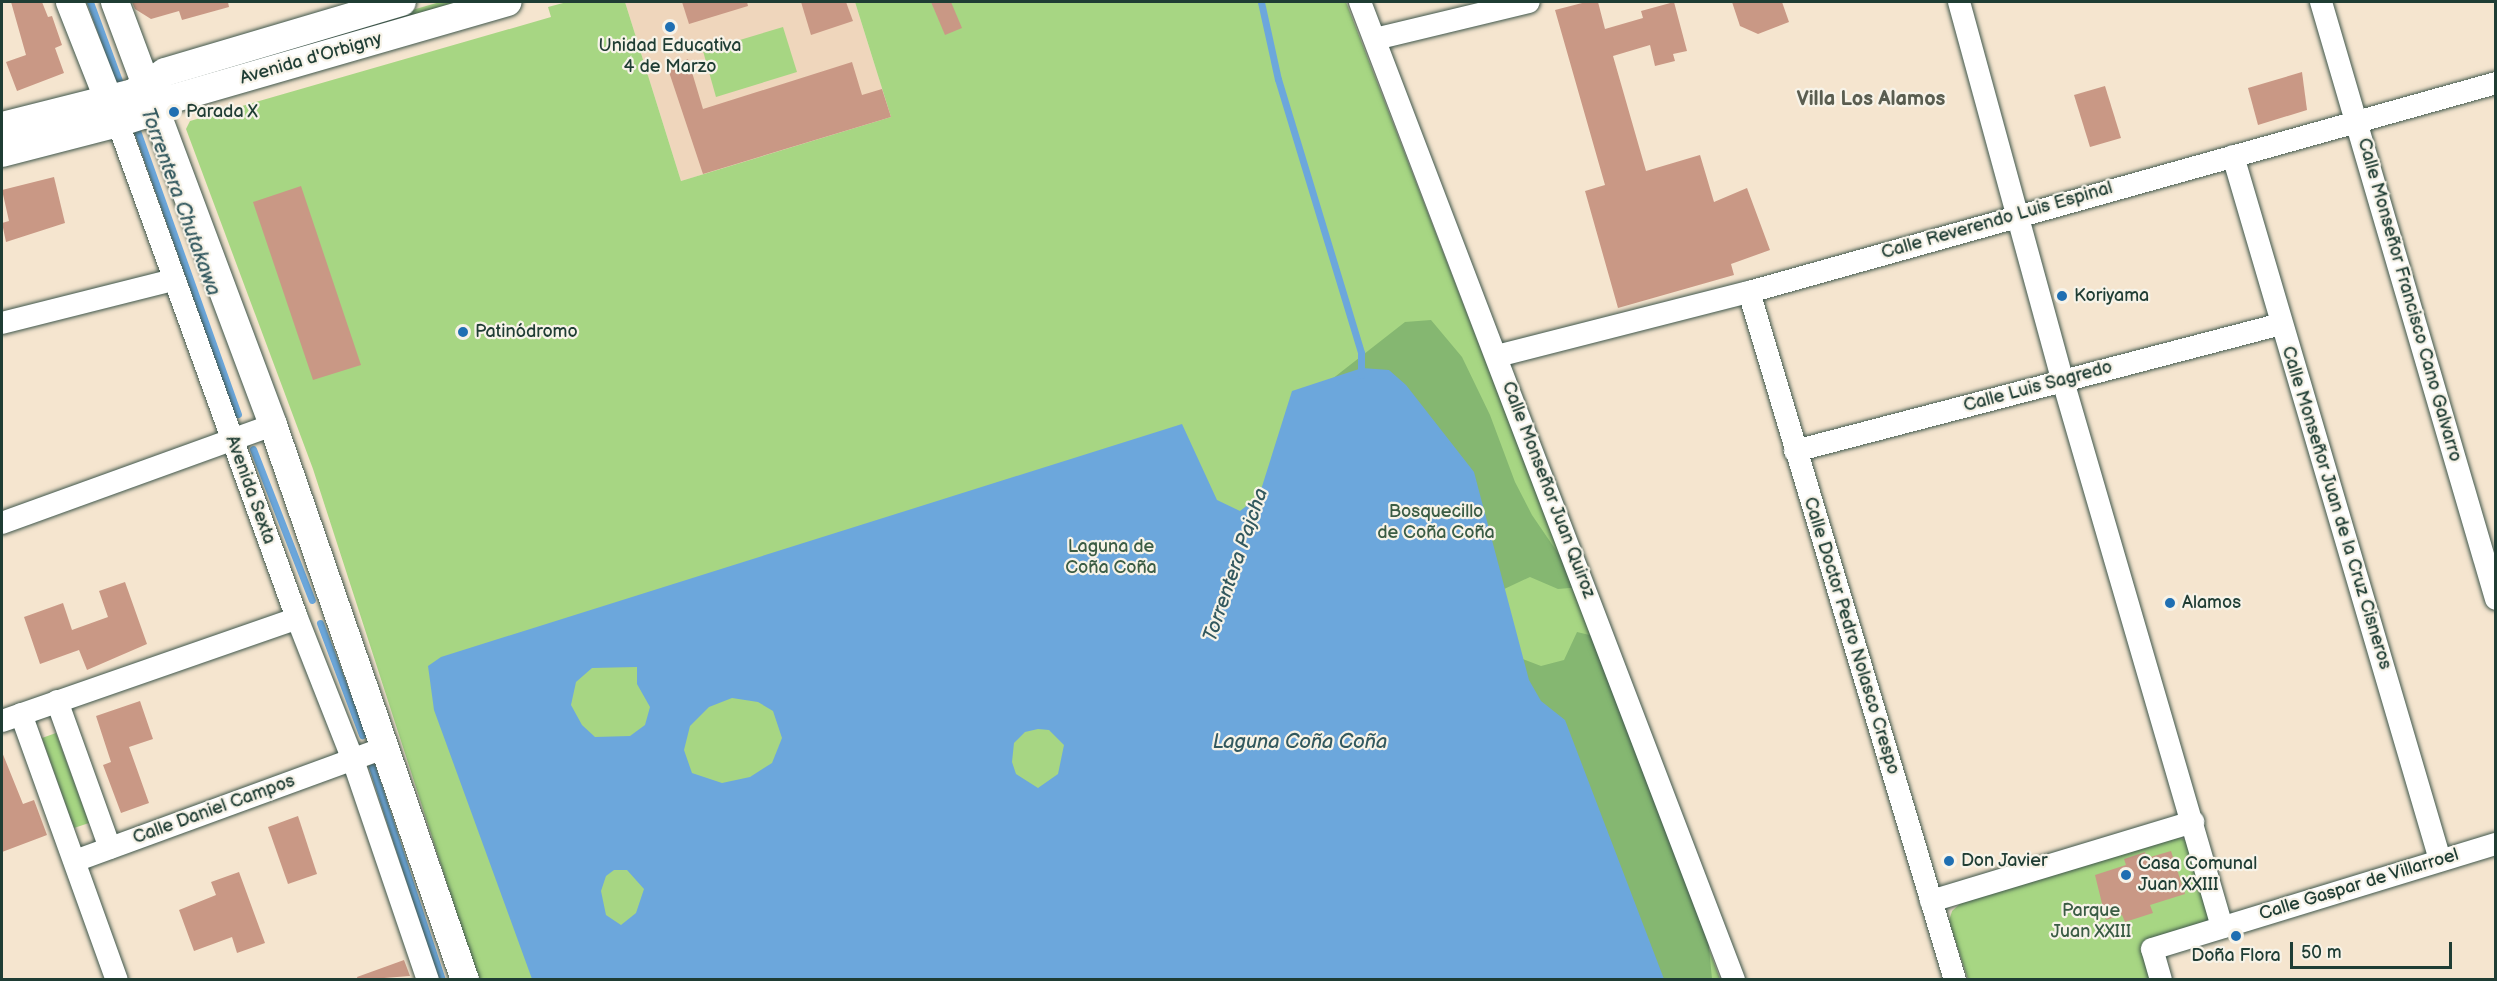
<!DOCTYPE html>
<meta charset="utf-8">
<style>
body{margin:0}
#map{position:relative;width:2497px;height:981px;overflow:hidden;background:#f5e5cf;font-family:"Balsamiq Sans",sans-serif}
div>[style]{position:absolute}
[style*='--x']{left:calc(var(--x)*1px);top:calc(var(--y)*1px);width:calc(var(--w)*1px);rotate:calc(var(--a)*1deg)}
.built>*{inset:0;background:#efd6bc}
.green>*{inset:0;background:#a7d683}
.forest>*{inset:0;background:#85b771}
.water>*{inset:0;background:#6ca7dc}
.stream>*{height:7px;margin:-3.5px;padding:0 3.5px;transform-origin:3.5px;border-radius:3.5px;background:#6ca7dc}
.building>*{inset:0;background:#c99885}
.roads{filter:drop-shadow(0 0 2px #3f564b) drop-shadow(0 0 2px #3f564b)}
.minor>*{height:22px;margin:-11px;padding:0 11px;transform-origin:11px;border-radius:11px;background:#fff}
.major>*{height:28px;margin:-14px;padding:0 14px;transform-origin:14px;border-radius:14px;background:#fff}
.dots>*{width:16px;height:16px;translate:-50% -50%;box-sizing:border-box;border:3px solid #f7f3e8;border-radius:50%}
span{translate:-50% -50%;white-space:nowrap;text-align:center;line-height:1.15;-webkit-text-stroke:4.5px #f7f3e8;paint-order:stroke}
.poi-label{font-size:18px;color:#1f3d34}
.left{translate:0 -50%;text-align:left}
.street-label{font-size:18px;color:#1f3d34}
.park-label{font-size:18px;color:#3a5c44}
.neighbourhood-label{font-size:20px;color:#5a5d50;font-weight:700}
.water-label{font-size:20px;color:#32585e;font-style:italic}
.frame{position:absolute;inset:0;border:3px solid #1f3d34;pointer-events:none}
.scale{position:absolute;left:2290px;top:942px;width:162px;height:27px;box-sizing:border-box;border:3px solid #1f3d34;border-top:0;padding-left:8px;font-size:18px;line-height:21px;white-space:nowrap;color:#1f3d34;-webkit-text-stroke:4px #f7f3e8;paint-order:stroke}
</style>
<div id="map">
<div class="built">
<i style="clip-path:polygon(625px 2px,855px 2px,891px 117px,681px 181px)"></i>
</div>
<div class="green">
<i style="clip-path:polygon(440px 2px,461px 2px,167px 86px,165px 81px)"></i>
<i style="clip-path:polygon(567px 2px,625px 2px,681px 181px,891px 117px,855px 2px,1346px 2px,1634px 744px,1720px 979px,478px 979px,313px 469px,186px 129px,190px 121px,551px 17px,548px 7px)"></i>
<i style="clip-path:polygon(783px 27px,797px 72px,716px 97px,703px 51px)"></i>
<i style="clip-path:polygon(56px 733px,89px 823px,74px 828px,42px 738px)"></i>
<i style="clip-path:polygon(2175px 836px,2190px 842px,2209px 921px,2151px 941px,2155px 980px,1968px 979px,1949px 921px,1952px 911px,1963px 901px)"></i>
</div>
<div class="forest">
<i style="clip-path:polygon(1431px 320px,1462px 357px,1490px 415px,1515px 482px,1532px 515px,1581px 587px,1558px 589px,1530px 577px,1483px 599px,1488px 646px,1541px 666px,1564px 660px,1577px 632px,1602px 638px,1706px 916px,1712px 979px,1540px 979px,1318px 390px,1405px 322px)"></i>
</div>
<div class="water">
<i style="clip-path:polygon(evenodd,1362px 368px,1389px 370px,1406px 385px,1474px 472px,1529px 680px,1541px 701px,1565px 720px,1664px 979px,532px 979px,434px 710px,428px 666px,441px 657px,1182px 424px,1217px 500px,1240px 511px,1259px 496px,1292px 391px,1362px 368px,637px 667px,637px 684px,650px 707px,645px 725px,630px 736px,595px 737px,582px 725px,571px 705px,576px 682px,592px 668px,637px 667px,1362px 368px,732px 698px,758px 702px,773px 711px,782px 738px,772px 763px,750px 777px,722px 783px,692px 773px,684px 750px,690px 726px,709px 707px,732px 698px,1362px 368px,1038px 729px,1049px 730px,1064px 745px,1058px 774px,1038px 788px,1016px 774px,1012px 762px,1014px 743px,1025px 732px,1038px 729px,1362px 368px,614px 870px,627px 870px,644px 889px,636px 913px,621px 925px,606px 915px,601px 891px,606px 876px,614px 870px)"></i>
</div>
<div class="stream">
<i style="--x:90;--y:2;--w:93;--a:69.8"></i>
<i style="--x:1261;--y:2;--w:79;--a:77.6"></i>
<i style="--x:1278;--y:79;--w:286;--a:73.1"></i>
<i style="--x:1361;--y:353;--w:22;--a:90"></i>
<i style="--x:135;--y:125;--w:307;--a:70.4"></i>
<i style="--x:253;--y:449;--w:162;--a:68.7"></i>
<i style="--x:320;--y:623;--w:120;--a:69.4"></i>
<i style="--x:372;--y:767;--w:224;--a:71.8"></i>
</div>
<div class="building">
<i style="clip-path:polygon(11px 2px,42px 2px,48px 17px,52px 16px,62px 45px,55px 48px,64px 73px,17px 91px,6px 62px,26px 55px)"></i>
<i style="clip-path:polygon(132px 2px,228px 2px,229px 7px,182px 20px,179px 11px,151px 19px,135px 9px)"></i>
<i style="clip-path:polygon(682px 2px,747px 2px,748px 6px,689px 24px)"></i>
<i style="clip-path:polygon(801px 2px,846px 2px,853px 21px,811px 35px)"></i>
<i style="clip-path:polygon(931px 2px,951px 2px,962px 28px,945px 35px)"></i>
<i style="clip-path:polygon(1586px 2px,1598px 2px,1605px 29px,1643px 18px,1641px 11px,1674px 2px,1687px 51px,1673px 54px,1675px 61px,1655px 66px,1650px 45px,1613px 56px,1646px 171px,1700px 155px,1714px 202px,1747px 188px,1770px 250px,1731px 264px,1734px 275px,1618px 308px,1585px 191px,1605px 185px,1555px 10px)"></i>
<i style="clip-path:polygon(1732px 2px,1782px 2px,1789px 22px,1758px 34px,1740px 26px)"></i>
<i style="clip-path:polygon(688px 59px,703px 109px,852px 62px,862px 95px,882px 89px,891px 117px,703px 174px,667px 66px)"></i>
<i style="clip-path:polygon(2302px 72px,2307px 110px,2258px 125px,2248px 88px)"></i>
<i style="clip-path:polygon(2105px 86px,2121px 138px,2090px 147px,2074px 95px)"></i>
<i style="clip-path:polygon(54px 177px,65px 223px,6px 242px,2px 223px,9px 221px,2px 190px)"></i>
<i style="clip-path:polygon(301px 186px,361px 365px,313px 380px,253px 202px)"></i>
<i style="clip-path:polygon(125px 582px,147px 644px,87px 670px,79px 650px,40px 664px,24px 617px,63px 603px,72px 630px,108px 617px,99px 591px)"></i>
<i style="clip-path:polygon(140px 701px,153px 739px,129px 747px,149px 803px,121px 813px,103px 765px,111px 762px,96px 716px)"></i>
<i style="clip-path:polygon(2px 752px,23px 804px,34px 800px,47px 835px,2px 852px)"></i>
<i style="clip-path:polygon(298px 816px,317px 874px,288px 884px,268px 827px)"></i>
<i style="clip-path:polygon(2171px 851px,2185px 894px,2150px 905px,2153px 913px,2125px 922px,2122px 915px,2106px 920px,2095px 875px,2126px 865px,2124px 859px,2145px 852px,2147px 858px)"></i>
<i style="clip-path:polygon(239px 872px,265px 943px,237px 953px,232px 937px,194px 951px,179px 910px,216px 895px,211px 882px)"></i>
<i style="clip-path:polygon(404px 960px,410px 976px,358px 980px,357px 977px)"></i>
</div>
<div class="roads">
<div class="minor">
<i style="--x:1360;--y:2;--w:1047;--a:69.07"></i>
<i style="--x:1959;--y:2;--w:393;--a:74.7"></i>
<i style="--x:2063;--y:381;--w:569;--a:73.76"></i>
<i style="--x:2321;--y:2;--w:622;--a:73.66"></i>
<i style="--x:1375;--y:39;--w:158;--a:-13.5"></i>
<i style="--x:118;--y:123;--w:526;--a:70.12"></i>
<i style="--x:297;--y:618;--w:153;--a:68.5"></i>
<i style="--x:353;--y:760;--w:232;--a:71.2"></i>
<i style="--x:2233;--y:156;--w:734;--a:73.61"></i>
<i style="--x:1749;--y:292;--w:718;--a:73.33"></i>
<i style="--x:2;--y:323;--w:176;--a:-14.1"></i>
<i style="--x:1497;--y:356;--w:260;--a:-14.3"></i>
<i style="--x:1749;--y:292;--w:776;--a:-15.63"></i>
<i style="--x:1795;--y:451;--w:502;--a:-14.64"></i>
<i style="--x:2;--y:523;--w:288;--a:-19.9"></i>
<i style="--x:57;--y:701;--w:156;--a:70.2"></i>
<i style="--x:21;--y:714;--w:283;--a:70.2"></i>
<i style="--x:2;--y:721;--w:312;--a:-19.2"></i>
<i style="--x:75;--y:861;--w:331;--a:-20.1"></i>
<i style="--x:1931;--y:901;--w:274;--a:-16.8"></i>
<i style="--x:2161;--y:980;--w:32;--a:-106"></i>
<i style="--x:2152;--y:949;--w:360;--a:-17"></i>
</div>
<div class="major">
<i style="--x:70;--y:2;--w:123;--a:68.5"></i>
<i style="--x:115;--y:2;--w:452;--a:69.5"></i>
<i style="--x:273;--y:425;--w:587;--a:70.92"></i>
<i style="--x:2;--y:126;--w:135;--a:-14.1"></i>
<i style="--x:133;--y:93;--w:38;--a:-33"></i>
<i style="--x:165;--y:72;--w:247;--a:-16.5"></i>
<i style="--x:2;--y:153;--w:120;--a:-14.5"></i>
<i style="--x:118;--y:123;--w:26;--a:-18"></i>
<i style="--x:143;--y:115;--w:16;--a:-45"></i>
<i style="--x:154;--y:104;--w:368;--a:-16.1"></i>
</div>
</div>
<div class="dots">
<i style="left:670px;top:27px;background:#1f6fb2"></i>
<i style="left:174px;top:112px;background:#1f6fb2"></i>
<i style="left:2062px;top:296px;background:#1f6fb2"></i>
<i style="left:463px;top:332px;background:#1f6fb2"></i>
<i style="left:2170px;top:603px;background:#1f6fb2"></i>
<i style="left:1949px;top:861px;background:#1f6fb2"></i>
<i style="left:2126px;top:875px;background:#1f6fb2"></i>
<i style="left:2236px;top:936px;background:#1f6fb2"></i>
</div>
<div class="poi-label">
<span style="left:670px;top:57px">Unidad Educativa<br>4 de Marzo</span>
<span class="left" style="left:186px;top:112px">Parada X</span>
<span class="left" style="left:2074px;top:296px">Koriyama</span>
<span class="left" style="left:475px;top:332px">Patinódromo</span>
<span class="left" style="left:2182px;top:603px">Alamos</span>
<span class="left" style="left:1961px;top:861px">Don Javier</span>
<span class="left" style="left:2138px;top:875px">Casa Comunal<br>Juan XXIII</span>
<span style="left:2236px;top:956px">Doña Flora</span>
</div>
<div class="street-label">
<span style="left:311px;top:59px;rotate:-16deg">Avenida d'Orbigny</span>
<span style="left:1997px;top:221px;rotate:-16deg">Calle Reverendo Luis Espinal</span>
<span style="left:2409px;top:300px;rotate:74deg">Calle Monseñor Francisco Cano Galvarro</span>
<span style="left:2038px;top:387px;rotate:-15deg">Calle Luis Sagredo</span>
<span style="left:250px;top:490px;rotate:70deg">Avenida Sexta</span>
<span style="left:1548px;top:490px;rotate:69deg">Calle Monseñor Juan Quiroz</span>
<span style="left:2336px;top:508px;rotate:73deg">Calle Monseñor Juan de la Cruz Cisneros</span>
<span style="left:1851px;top:636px;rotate:73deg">Calle Doctor Pedro Nolasco Crespo</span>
<span style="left:214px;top:810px;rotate:-20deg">Calle Daniel Campos</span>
<span style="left:2359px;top:885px;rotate:-17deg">Calle Gaspar de Villarroel</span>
</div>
<div class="park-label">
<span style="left:1436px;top:523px">Bosquecillo<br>de Coña Coña</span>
<span style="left:1111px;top:558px">Laguna de<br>Coña Coña</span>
<span style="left:2091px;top:922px">Parque<br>Juan XXIII</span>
</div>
<div class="neighbourhood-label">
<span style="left:1871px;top:99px">Villa Los Alamos</span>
</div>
<div class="water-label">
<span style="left:180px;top:202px;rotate:70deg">Torrentera Chutakawa</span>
<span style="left:1236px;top:565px;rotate:-71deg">Torrentera Pajcha</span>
<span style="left:1300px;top:742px">Laguna Coña Coña</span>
</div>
<div class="frame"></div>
<div class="scale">50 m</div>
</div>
